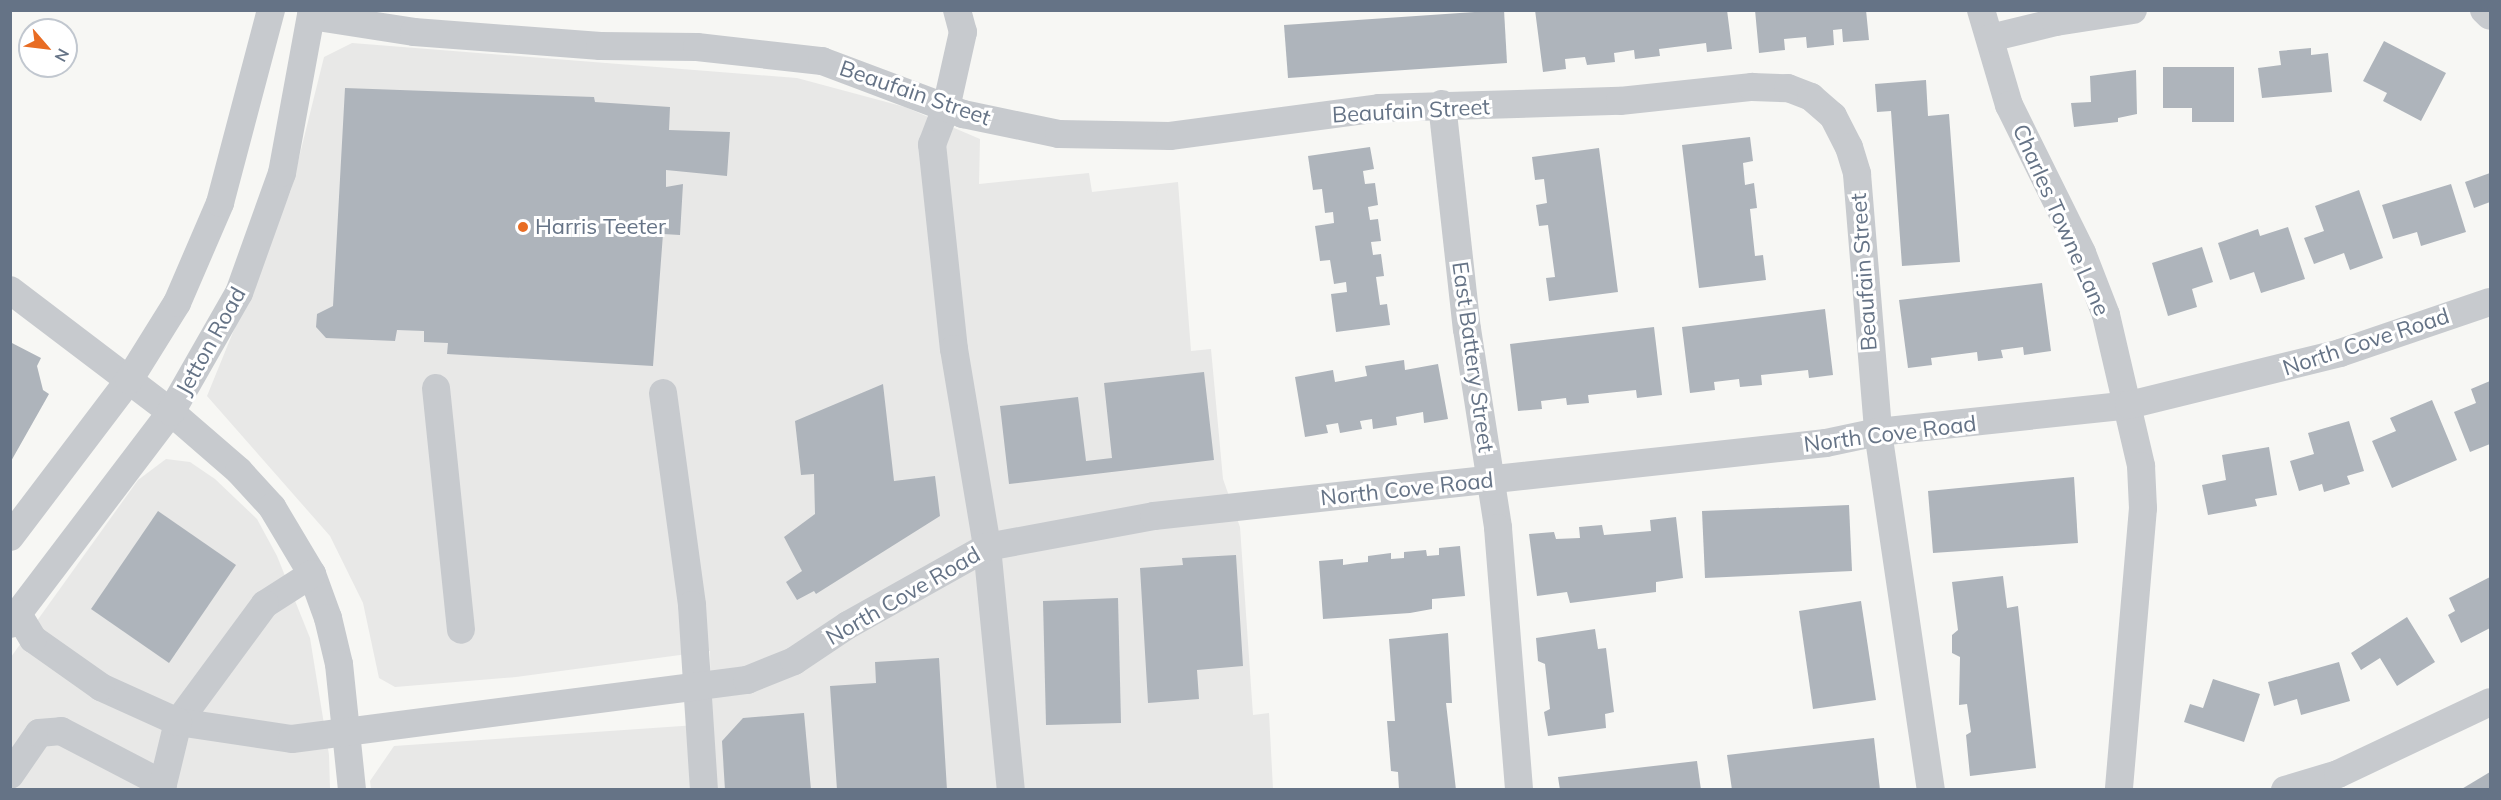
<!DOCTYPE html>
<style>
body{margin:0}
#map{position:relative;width:2501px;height:800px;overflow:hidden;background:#f7f7f4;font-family:Mulish,sans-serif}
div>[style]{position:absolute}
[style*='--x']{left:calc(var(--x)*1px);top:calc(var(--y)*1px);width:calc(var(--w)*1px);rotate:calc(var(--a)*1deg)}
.built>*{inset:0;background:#e8e8e7}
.building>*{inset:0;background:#aeb4bb}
.minor>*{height:28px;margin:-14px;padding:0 14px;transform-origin:14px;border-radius:14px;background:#c7cace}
.dots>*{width:16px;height:16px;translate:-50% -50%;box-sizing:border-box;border:3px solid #fff;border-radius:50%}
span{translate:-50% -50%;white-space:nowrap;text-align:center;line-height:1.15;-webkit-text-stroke:6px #fff;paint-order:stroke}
.street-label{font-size:22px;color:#657386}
.poi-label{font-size:22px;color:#657386}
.left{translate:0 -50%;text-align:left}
.frame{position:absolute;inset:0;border:12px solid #657386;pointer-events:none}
.north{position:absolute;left:18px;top:18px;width:60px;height:60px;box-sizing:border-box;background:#fff;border:2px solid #c1c7cf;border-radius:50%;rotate:118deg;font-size:16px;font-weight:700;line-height:24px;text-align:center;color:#657386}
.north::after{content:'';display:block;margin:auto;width:21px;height:27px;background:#e86c23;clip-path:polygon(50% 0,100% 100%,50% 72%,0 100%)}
</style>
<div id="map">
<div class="built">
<i style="clip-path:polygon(352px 43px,797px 78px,905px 107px,980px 139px,979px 184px,1089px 173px,1092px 192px,1178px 182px,1191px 351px,1211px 349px,1223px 479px,1240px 527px,1253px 715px,1269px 713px,1273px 789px,371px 789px,370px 781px,394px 746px,711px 724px,710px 651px,516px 677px,395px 687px,379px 678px,363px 603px,330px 536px,207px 396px,291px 190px,324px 57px)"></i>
<i style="clip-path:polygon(166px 459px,190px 462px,215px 479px,257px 519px,277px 556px,310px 638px,329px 755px,330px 789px,11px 790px,11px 657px,138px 480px)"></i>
</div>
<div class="building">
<i style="clip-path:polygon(1504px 10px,1507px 63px,1288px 78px,1284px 25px)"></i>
<i style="clip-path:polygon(1535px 10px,1727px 10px,1732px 49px,1707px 52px,1706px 43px,1659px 49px,1660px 56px,1635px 59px,1634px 50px,1614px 53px,1615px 62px,1587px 65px,1585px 57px,1565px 59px,1566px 69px,1543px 72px)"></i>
<i style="clip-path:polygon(1755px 10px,1866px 10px,1869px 40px,1843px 42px,1842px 29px,1833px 30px,1834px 45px,1807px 48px,1806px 37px,1784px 39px,1785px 50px,1759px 53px)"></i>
<i style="clip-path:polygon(2384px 41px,2446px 73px,2421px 121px,2383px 101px,2387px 93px,2363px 81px)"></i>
<i style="clip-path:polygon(2311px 48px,2311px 55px,2328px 53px,2332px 92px,2262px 98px,2258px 68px,2281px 65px,2279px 51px)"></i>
<i style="clip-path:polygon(2163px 67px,2234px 67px,2234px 122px,2192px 122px,2192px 108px,2163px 108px)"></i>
<i style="clip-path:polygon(2136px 70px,2137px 114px,2118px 118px,2118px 122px,2074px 127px,2071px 103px,2091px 102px,2090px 76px)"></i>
<i style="clip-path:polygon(1926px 80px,1928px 116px,1949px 114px,1960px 262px,1902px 266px,1891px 111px,1877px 112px,1875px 84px)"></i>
<i style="clip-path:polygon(345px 88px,594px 97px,595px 102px,670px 107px,669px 130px,730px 132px,727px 176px,666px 170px,666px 187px,683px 184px,680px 235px,663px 234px,653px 366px,447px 354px,448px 343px,424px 342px,424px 331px,397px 330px,395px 341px,326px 338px,316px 327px,317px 314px,333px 306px)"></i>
<i style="clip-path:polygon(1750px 137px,1753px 161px,1743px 163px,1745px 185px,1754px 183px,1757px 208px,1750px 209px,1755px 256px,1763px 255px,1766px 280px,1699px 288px,1682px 145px)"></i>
<i style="clip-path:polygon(1370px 147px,1374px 169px,1363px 171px,1365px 184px,1375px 183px,1378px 205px,1368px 207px,1370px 220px,1378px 219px,1381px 241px,1371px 242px,1373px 255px,1381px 254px,1384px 276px,1376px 277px,1380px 305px,1387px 304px,1390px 325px,1336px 332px,1331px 294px,1347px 292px,1346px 282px,1334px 284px,1330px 260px,1320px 261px,1315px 226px,1334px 223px,1333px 212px,1325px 213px,1322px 189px,1313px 190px,1308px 156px)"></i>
<i style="clip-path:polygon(1599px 148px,1618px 292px,1549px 301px,1546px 278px,1555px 277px,1548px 225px,1539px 226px,1536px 205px,1547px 203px,1544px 179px,1535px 180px,1532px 157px)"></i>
<i style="clip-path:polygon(2490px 173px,2490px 202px,2474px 208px,2465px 182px)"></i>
<i style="clip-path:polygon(2451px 184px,2466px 232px,2421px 246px,2417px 232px,2393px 239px,2382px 205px)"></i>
<i style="clip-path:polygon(2359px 190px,2383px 258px,2350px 270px,2344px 253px,2314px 264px,2304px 238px,2324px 231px,2315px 206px)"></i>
<i style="clip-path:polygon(2288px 227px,2305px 279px,2261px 293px,2254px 272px,2230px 280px,2218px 243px,2258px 229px,2260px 236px)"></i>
<i style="clip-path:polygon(2202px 247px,2213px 282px,2192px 289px,2197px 307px,2168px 316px,2152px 263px)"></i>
<i style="clip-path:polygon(2042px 283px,2051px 351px,2024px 355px,2023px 347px,2001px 350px,2003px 358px,1978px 361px,1977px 352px,1931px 358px,1932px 365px,1908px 368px,1899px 300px)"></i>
<i style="clip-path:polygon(1825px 309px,1833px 375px,1809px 378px,1808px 370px,1761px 375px,1762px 385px,1740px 387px,1739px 379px,1714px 382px,1715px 390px,1690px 393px,1682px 327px)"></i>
<i style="clip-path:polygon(1654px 327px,1662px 395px,1637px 398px,1636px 390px,1588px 395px,1589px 403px,1567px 405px,1566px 398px,1541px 401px,1542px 409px,1518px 411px,1510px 344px)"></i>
<i style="clip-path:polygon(10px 342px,41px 358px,37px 366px,43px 390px,49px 394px,10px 463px)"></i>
<i style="clip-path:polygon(1404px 360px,1405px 370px,1438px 364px,1448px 419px,1424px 423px,1423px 412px,1396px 417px,1397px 425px,1373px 429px,1372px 419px,1360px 421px,1362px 429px,1340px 433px,1338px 423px,1326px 425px,1328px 433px,1305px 437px,1295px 377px,1333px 370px,1335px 382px,1367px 376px,1365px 366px)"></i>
<i style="clip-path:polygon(1204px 372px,1214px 460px,1009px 484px,1000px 406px,1078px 397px,1086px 461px,1112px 458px,1104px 383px)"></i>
<i style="clip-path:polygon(2490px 381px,2490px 444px,2470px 452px,2454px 412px,2476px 403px,2471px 389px)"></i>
<i style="clip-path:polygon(883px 384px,894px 481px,935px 476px,940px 516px,816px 594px,814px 591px,797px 600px,786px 582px,802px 571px,784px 537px,815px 514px,814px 474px,801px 475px,795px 421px)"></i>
<i style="clip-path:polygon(2432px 400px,2457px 460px,2392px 488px,2372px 441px,2396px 431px,2390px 418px)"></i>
<i style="clip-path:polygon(2349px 421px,2364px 471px,2347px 476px,2350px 484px,2324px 492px,2322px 484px,2299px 491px,2290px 461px,2314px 454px,2308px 433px)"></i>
<i style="clip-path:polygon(2269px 447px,2277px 495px,2255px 499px,2257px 506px,2208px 515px,2202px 485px,2226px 480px,2222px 455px)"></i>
<i style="clip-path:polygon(2074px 477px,2078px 543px,1933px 553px,1928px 491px)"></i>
<i style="clip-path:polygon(1849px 505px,1852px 571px,1705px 578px,1702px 511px)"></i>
<i style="clip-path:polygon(158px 511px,236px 565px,169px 663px,91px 609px)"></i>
<i style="clip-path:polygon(1676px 517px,1683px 578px,1656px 582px,1656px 592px,1570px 603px,1567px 592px,1537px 596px,1529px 534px,1554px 532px,1556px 539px,1580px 538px,1579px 527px,1602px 525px,1604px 535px,1651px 531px,1650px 520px)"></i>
<i style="clip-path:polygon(1460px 546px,1465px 596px,1432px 599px,1432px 609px,1410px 613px,1323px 619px,1319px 561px,1343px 559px,1343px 565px,1357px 563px,1368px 562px,1368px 556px,1391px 553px,1391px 559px,1404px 558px,1404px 552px,1426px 550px,1427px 556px,1439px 555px,1439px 548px)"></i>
<i style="clip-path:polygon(1236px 555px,1243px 666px,1197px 670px,1199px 699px,1148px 703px,1140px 568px,1183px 565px,1182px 558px)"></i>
<i style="clip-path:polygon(2003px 576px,2007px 608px,2018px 606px,2036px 768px,1970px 776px,1966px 735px,1971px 732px,1967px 704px,1959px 705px,1960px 657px,1952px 653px,1952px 635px,1958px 630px,1952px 582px)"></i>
<i style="clip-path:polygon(2490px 577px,2490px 628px,2461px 643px,2448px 615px,2455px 611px,2449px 598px)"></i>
<i style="clip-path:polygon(1118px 598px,1121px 723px,1046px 725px,1043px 601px)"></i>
<i style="clip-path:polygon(1861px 601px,1876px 700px,1813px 709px,1799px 611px)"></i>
<i style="clip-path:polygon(2407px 617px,2435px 662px,2397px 686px,2380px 658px,2361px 670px,2351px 653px)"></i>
<i style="clip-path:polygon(1595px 629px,1598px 649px,1606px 648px,1614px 712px,1605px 714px,1606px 728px,1548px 736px,1544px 712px,1550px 709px,1545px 664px,1538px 661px,1536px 638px)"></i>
<i style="clip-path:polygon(1448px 633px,1452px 703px,1446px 703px,1456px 790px,1399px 790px,1398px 772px,1391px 771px,1387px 721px,1395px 721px,1389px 639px)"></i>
<i style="clip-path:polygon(939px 658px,947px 790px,837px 790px,830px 686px,876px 683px,875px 662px)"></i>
<i style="clip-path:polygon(2339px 662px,2350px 701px,2301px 715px,2297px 699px,2274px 706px,2268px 682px)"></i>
<i style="clip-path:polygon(2213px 679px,2260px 694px,2244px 742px,2184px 722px,2190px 704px,2203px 708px)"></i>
<i style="clip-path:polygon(804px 713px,811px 790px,725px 790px,722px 741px,743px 718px)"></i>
<i style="clip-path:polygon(1874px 738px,1880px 790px,1732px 790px,1727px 755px)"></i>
<i style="clip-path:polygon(1697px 761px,1701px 790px,1560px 790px,1558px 777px)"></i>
<i style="clip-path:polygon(2490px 772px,2490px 790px,2460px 790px)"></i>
</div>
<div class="minor">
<i style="--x:957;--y:10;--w:23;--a:75"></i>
<i style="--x:963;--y:32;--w:78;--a:102.6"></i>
<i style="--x:946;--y:108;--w:39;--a:111"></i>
<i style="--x:932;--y:144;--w:206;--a:83.9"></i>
<i style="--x:954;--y:349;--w:201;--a:80.5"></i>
<i style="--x:987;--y:547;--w:244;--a:84.4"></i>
<i style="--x:1981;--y:10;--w:99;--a:73.6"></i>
<i style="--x:2009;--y:105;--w:165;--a:63.7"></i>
<i style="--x:2082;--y:253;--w:66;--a:68.8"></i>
<i style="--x:2106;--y:315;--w:155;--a:76.9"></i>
<i style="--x:2141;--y:466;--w:42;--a:87.3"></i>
<i style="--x:2143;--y:508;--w:283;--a:94.9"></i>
<i style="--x:2484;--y:10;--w:8;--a:45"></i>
<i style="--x:311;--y:16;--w:104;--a:8.8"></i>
<i style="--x:414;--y:32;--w:187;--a:4.3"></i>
<i style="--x:600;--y:46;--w:97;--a:0.6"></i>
<i style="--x:697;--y:47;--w:126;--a:6.4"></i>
<i style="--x:822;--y:61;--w:151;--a:20.6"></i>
<i style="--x:963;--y:114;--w:98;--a:11.8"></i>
<i style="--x:1059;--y:134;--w:111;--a:1"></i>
<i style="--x:1170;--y:136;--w:211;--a:-7.6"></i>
<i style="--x:1379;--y:108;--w:241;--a:-1.7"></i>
<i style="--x:1620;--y:101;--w:133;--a:-6.1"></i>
<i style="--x:1752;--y:87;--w:36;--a:2"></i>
<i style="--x:1788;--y:88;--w:25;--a:21"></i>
<i style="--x:1811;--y:97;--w:29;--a:41"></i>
<i style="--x:1833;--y:116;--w:35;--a:63"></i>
<i style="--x:1849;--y:147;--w:28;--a:73"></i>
<i style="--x:1857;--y:174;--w:259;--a:85.3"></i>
<i style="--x:1878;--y:432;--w:362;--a:81.6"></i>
<i style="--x:1990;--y:38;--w:68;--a:-13.6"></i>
<i style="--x:2056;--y:22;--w:78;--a:-8.9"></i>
<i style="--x:1442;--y:104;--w:226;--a:83.7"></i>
<i style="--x:1467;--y:329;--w:201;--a:81.1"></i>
<i style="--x:1498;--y:528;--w:263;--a:85.4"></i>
<i style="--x:10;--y:290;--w:202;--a:37.2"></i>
<i style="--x:171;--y:412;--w:90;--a:40.9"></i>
<i style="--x:239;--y:471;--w:49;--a:47.5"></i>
<i style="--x:272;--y:507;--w:78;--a:59.2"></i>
<i style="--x:312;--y:574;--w:47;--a:70"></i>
<i style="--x:328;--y:618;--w:47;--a:76.6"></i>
<i style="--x:339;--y:664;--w:127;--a:84.1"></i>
<i style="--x:436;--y:388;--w:243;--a:84.1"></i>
<i style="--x:663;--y:393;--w:214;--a:82.2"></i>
<i style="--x:692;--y:605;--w:185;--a:86.3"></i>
<i style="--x:10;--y:537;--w:197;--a:-52.8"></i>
<i style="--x:129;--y:380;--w:91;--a:-58.1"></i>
<i style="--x:177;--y:303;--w:109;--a:-66.7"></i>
<i style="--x:220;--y:203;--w:200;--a:-75.2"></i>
<i style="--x:312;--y:574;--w:56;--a:147.4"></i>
<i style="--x:265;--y:604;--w:147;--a:126.4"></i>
<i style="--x:178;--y:722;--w:115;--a:8.5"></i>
<i style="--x:292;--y:739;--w:459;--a:-7.4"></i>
<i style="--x:747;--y:680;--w:51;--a:-22"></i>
<i style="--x:794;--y:661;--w:65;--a:-33.7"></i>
<i style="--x:848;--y:625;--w:159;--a:-29.3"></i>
<i style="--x:987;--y:547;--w:170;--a:-10.5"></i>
<i style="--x:1154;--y:516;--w:676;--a:-6.2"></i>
<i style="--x:1826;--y:443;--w:53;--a:-11.9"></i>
<i style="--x:1878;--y:432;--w:252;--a:-6.1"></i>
<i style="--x:2129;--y:405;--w:217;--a:-13.8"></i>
<i style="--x:2340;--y:353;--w:158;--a:-18.8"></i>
<i style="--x:10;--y:624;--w:266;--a:-52.8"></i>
<i style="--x:171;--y:412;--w:137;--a:-60.3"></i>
<i style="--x:239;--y:293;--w:127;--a:-70.3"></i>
<i style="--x:282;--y:173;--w:166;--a:-79.6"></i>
<i style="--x:10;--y:775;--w:51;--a:-55.4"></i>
<i style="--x:39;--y:733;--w:22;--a:-5"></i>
<i style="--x:61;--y:731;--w:115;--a:27.5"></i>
<i style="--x:163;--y:784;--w:64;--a:-76.4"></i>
<i style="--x:178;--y:722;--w:85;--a:-155.6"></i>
<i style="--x:101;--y:687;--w:83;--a:-144.8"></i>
<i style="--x:33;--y:639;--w:29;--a:-121"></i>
<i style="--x:2285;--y:790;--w:55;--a:-16.8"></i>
<i style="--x:2338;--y:774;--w:168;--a:-25.3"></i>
</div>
<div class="dots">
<i style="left:523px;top:227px;background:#e86c23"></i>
</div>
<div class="street-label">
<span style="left:915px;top:93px;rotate:19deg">Beaufain Street</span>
<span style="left:1411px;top:111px;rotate:-3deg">Beaufain Street</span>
<span style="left:2061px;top:220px;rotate:66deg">Charles Towne Lane</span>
<span style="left:1864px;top:272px;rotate:-94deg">Beaufain Street</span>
<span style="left:211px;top:341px;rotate:-61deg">Jetton Road</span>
<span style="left:2366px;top:342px;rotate:-18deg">North Cove Road</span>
<span style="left:1473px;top:357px;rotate:82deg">East Battery Street</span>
<span style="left:1890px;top:434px;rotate:-7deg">North Cove Road</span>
<span style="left:1407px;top:489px;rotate:-6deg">North Cove Road</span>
<span style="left:903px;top:596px;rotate:-30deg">North Cove Road</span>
</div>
<div class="poi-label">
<span class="left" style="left:535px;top:227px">Harris Teeter</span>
</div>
<div class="frame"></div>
<div class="north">N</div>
</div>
